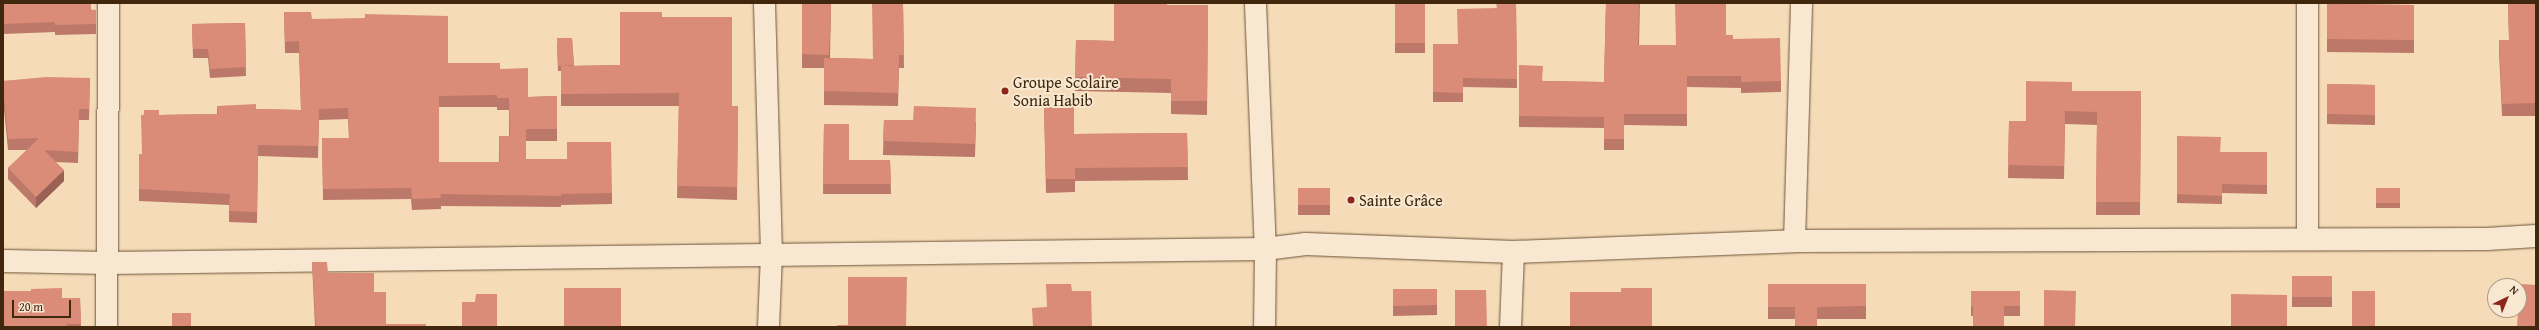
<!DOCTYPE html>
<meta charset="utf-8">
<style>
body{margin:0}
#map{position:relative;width:2539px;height:330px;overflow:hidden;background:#f5dbb8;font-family:"Gentium Book Plus",serif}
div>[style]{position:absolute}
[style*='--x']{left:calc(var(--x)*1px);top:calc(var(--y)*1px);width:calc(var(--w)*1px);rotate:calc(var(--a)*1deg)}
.roads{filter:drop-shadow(0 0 1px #6d5438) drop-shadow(0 0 1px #6d5438)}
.street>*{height:21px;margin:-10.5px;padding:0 10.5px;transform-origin:10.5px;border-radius:10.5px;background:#f8e8d1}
.secondary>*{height:22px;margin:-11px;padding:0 11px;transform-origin:11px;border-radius:11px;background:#f8e8d1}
.wall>*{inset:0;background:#bc7868}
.shaded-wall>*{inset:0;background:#996255}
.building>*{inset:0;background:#db8c79}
.dots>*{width:11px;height:11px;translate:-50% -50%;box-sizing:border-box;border:2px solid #f8e8d1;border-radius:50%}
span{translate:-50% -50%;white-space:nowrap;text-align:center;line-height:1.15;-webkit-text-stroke:4px #f8e8d1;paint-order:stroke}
.poi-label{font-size:16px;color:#40270e}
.left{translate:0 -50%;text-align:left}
.frame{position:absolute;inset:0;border:4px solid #40270e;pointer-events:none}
.north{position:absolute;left:2487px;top:278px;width:40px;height:40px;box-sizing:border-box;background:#f8e8d1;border:1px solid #ae9b83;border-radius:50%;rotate:43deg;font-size:11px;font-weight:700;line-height:16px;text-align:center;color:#40270e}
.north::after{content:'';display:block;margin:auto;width:14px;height:18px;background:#8f2418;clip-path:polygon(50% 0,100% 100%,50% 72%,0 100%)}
.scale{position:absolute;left:12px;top:300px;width:59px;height:18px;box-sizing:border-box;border:2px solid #40270e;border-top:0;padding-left:5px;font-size:12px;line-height:14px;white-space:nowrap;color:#40270e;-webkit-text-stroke:3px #f8e8d1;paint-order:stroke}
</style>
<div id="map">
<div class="roads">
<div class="street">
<i style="--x:764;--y:3;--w:251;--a:88.4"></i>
<i style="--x:771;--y:254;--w:73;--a:92.4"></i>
<i style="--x:1255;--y:3;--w:246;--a:87.7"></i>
<i style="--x:1265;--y:249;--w:78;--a:90.7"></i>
<i style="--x:2307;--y:3;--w:236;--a:90"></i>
<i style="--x:1794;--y:241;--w:238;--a:-88.3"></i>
<i style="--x:106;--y:327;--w:324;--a:-89.6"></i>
<i style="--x:1510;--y:327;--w:75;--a:-87.7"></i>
</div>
<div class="secondary">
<i style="--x:3;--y:261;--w:104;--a:1.1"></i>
<i style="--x:107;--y:263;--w:1158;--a:-0.69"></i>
<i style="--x:1265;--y:249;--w:41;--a:-7"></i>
<i style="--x:1306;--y:244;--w:207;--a:2.2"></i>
<i style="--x:1513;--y:252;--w:281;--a:-2.2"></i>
<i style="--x:1794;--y:241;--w:693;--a:-0.17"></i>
<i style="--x:2487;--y:239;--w:49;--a:-3.5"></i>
</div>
</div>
<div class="wall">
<i style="clip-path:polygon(3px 3px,96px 10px,96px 34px,55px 35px,55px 32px,3px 34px)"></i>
<i style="clip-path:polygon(802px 3px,831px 3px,830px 58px,873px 59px,903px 3px,904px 68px,899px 68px,898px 106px,824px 105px,824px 68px,802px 68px)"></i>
<i style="clip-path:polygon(1395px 3px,1425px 3px,1425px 53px,1395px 53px)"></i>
<i style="clip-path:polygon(1516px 3px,1517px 88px,1463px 87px,1463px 102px,1433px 102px,1433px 44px,1458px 44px,1496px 8px)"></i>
<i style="clip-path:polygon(1606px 3px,1640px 3px,1639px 45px,1675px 45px,1726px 35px,1733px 39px,1781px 81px,1781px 92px,1741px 93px,1741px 88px,1687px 87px,1687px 126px,1624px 125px,1624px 150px,1604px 150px,1604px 128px,1519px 127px,1519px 65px,1543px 81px,1604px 82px)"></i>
<i style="clip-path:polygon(2508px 3px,2536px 3px,2536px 116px,2502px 116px,2499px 52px,2499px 40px,2509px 40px)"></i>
<i style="clip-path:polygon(2327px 4px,2414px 5px,2414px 53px,2327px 52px)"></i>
<i style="clip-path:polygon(1168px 5px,1208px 5px,1207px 115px,1171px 114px,1171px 93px,1075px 91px,1076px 40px,1114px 41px)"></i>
<i style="clip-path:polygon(evenodd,284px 12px,312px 19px,448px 63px,500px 69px,528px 97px,557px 96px,557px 141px,526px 141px,526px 159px,612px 193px,612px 204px,561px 205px,561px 207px,441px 206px,441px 209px,412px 210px,411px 199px,323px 200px,322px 138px,349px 138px,348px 119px,319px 120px,318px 158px,258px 156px,257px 223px,229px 222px,229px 205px,139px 201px,139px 154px,142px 154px,144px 110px,159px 115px,217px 114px,217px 106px,256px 109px,301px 110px,299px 53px,285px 53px,284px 12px,439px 107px,497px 107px,497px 110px,509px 110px,509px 136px,499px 136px,499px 162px,439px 162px,439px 107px)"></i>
<i style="clip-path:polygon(662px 17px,732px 106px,738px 106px,737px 200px,677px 198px,679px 106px,561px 106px,561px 71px,558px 71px,557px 44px,572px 38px,574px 66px,620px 65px)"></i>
<i style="clip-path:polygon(245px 23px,246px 76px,210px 78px,208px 58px,193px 58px,192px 24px)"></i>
<i style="clip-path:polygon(90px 78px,89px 120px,79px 120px,78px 163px,55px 162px,64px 181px,36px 208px,8px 179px,8px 168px,27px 150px,8px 150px,3px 99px,3px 81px)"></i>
<i style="clip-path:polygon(2327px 84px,2375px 85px,2375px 125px,2327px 124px)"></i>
<i style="clip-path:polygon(2072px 91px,2141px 91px,2140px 215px,2096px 215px,2097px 125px,2065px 124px,2064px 179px,2008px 178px,2009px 121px,2026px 121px)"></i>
<i style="clip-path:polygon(1044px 107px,1074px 134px,1187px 133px,1188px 180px,1075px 181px,1075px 192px,1046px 193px)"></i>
<i style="clip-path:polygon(884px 120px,976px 122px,975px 157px,883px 155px)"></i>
<i style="clip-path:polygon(824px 124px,849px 160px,890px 160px,891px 194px,823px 194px)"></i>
<i style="clip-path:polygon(2177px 136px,2221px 152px,2267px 152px,2267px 194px,2222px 193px,2222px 204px,2177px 203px)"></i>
<i style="clip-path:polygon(1298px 188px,1330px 188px,1330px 215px,1298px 215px)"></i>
<i style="clip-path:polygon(2376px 188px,2400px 188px,2400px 208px,2376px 208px)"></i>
<i style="clip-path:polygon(312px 262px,328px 273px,374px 292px,386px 324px,426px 327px,315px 327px)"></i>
<i style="clip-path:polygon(2292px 276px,2332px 276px,2332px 307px,2292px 307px)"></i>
<i style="clip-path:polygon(1768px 284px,1866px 284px,1866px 319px,1768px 319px)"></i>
<i style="clip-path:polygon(1393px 289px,1437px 289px,1437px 315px,1393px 316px)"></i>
<i style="clip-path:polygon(31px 291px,62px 298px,80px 298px,81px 327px,3px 327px)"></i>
<i style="clip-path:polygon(1971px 291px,2020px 291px,2020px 316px,1971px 316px)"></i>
</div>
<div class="shaded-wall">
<i style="clip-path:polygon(831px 3px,829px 69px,829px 55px)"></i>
<i style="clip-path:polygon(64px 170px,64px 181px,36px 208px,36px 197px)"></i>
</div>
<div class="building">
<i style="clip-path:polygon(3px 3px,91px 3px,91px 10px,96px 10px,96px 24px,55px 25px,55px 22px,3px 24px)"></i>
<i style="clip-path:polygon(802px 3px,831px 3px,829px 55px,802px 54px)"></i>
<i style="clip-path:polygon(872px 3px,903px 3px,904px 55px,899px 55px,898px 93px,824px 91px,824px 58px,873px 59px)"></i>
<i style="clip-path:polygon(1114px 3px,1167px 3px,1167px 5px,1208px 5px,1207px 101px,1171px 101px,1171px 79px,1075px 77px,1076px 40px,1114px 41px)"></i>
<i style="clip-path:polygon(1395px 3px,1425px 3px,1425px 43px,1395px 43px)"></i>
<i style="clip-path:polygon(1496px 3px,1516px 3px,1517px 79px,1463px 78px,1463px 93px,1433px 92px,1433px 44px,1458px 44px,1457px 9px,1497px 8px)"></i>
<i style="clip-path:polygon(1606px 3px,1639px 3px,1638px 45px,1676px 45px,1675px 3px,1726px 3px,1726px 35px,1733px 35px,1733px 39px,1780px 38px,1781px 81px,1741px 82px,1741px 76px,1687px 76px,1687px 114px,1624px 114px,1624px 139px,1604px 139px,1604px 117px,1519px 116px,1519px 65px,1543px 66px,1542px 81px,1604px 82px)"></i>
<i style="clip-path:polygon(2508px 3px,2536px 3px,2536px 103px,2502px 104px,2499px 40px,2509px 40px)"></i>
<i style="clip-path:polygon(2327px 4px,2414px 5px,2414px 40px,2327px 39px)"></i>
<i style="clip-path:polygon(evenodd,284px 12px,311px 12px,312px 19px,365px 18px,365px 14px,448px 16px,448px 63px,500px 63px,500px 69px,528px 68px,528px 97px,557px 96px,557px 129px,526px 129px,526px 159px,567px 159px,567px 142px,611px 142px,612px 193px,561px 194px,561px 196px,440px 194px,441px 198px,412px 199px,411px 188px,323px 189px,322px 138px,349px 138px,348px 108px,319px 109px,318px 146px,258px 145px,257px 212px,229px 211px,230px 194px,139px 189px,139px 154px,142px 154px,141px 115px,144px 115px,144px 110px,159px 110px,159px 115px,218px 114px,217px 106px,256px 104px,256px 109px,301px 110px,299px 41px,285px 42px,284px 12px,497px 95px,497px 98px,509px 98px,510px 136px,499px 136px,500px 162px,439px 162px,439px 96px,497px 95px)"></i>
<i style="clip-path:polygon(620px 12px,662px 12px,662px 17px,732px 17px,732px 106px,738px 106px,737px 187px,677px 186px,679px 93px,561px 94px,561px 66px,620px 65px)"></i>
<i style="clip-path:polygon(245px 23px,246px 67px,210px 69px,208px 49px,193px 49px,192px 24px)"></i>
<i style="clip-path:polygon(557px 38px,572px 38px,574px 65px,558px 66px)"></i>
<i style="clip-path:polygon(46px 77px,90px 78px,89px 109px,79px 109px,78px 152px,44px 150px,64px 170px,36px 197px,8px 168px,39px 138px,8px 139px,3px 88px,3px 81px)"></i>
<i style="clip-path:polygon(2026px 81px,2072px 82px,2072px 91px,2141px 91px,2140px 202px,2096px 202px,2097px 112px,2065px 111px,2064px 166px,2008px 165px,2009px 121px,2026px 121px)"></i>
<i style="clip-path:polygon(2327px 84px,2375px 85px,2375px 115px,2327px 114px)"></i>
<i style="clip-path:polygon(914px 106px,976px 108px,975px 144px,883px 141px,884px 120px,913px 120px)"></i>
<i style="clip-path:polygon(1074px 106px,1074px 134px,1187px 133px,1188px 167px,1075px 168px,1075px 179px,1046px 179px,1044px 107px)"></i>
<i style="clip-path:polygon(824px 124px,849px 124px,849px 160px,890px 160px,891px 184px,823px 184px)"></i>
<i style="clip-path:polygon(2177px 136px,2221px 137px,2220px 152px,2267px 152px,2267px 185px,2222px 184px,2222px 196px,2177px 194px)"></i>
<i style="clip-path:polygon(1298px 188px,1330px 188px,1330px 205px,1298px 205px)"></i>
<i style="clip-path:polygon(2376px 188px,2400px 188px,2400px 203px,2376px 203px)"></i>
<i style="clip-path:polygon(312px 262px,327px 262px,328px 273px,374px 273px,374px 292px,386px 292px,386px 324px,426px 324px,426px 327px,316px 327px)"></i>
<i style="clip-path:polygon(2292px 276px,2332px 276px,2332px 297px,2292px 297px)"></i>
<i style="clip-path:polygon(848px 277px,907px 277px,906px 327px,837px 327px,837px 325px,848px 325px)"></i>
<i style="clip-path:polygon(1046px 284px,1071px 284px,1072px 291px,1091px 291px,1092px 327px,1033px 327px,1032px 308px,1047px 307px)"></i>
<i style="clip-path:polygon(1768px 284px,1866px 284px,1866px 306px,1817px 307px,1817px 327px,1795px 327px,1795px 307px,1768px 307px)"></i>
<i style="clip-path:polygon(2521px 284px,2536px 285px,2536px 327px,2517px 327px,2518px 310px,2519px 310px,2519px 302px)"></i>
<i style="clip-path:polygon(62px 288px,62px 298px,80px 298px,81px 324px,67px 324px,67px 327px,3px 327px,3px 291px,31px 291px,31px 289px)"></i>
<i style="clip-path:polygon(564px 288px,621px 288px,621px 327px,564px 327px)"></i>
<i style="clip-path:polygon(1621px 288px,1652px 288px,1652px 327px,1570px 327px,1570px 292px,1621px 292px)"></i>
<i style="clip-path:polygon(1393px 289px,1437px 289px,1437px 305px,1393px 306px)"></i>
<i style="clip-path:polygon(1455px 290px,1486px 290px,1487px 327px,1455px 327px)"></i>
<i style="clip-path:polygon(2044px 290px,2076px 291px,2075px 327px,2044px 327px)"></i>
<i style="clip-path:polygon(1971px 291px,2020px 291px,2020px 306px,2004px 306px,2004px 327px,1973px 327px,1973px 306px,1971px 306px)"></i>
<i style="clip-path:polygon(2352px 291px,2375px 291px,2375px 327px,2352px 327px)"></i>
<i style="clip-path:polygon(476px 294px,497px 294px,497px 327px,462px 327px,462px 302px,475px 302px)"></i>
<i style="clip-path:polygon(2231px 294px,2287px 295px,2287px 327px,2231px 327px)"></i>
<i style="clip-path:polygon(172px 313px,191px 313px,191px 327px,172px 327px)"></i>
</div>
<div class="dots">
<i style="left:1005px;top:91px;background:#8f2418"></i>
<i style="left:1351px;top:200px;background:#8f2418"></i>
</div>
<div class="poi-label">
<span class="left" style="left:1013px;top:91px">Groupe Scolaire<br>Sonia Habib</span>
<span class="left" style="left:1359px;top:200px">Sainte Grâce</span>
</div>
<div class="frame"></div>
<div class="north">N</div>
<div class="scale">20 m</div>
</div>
